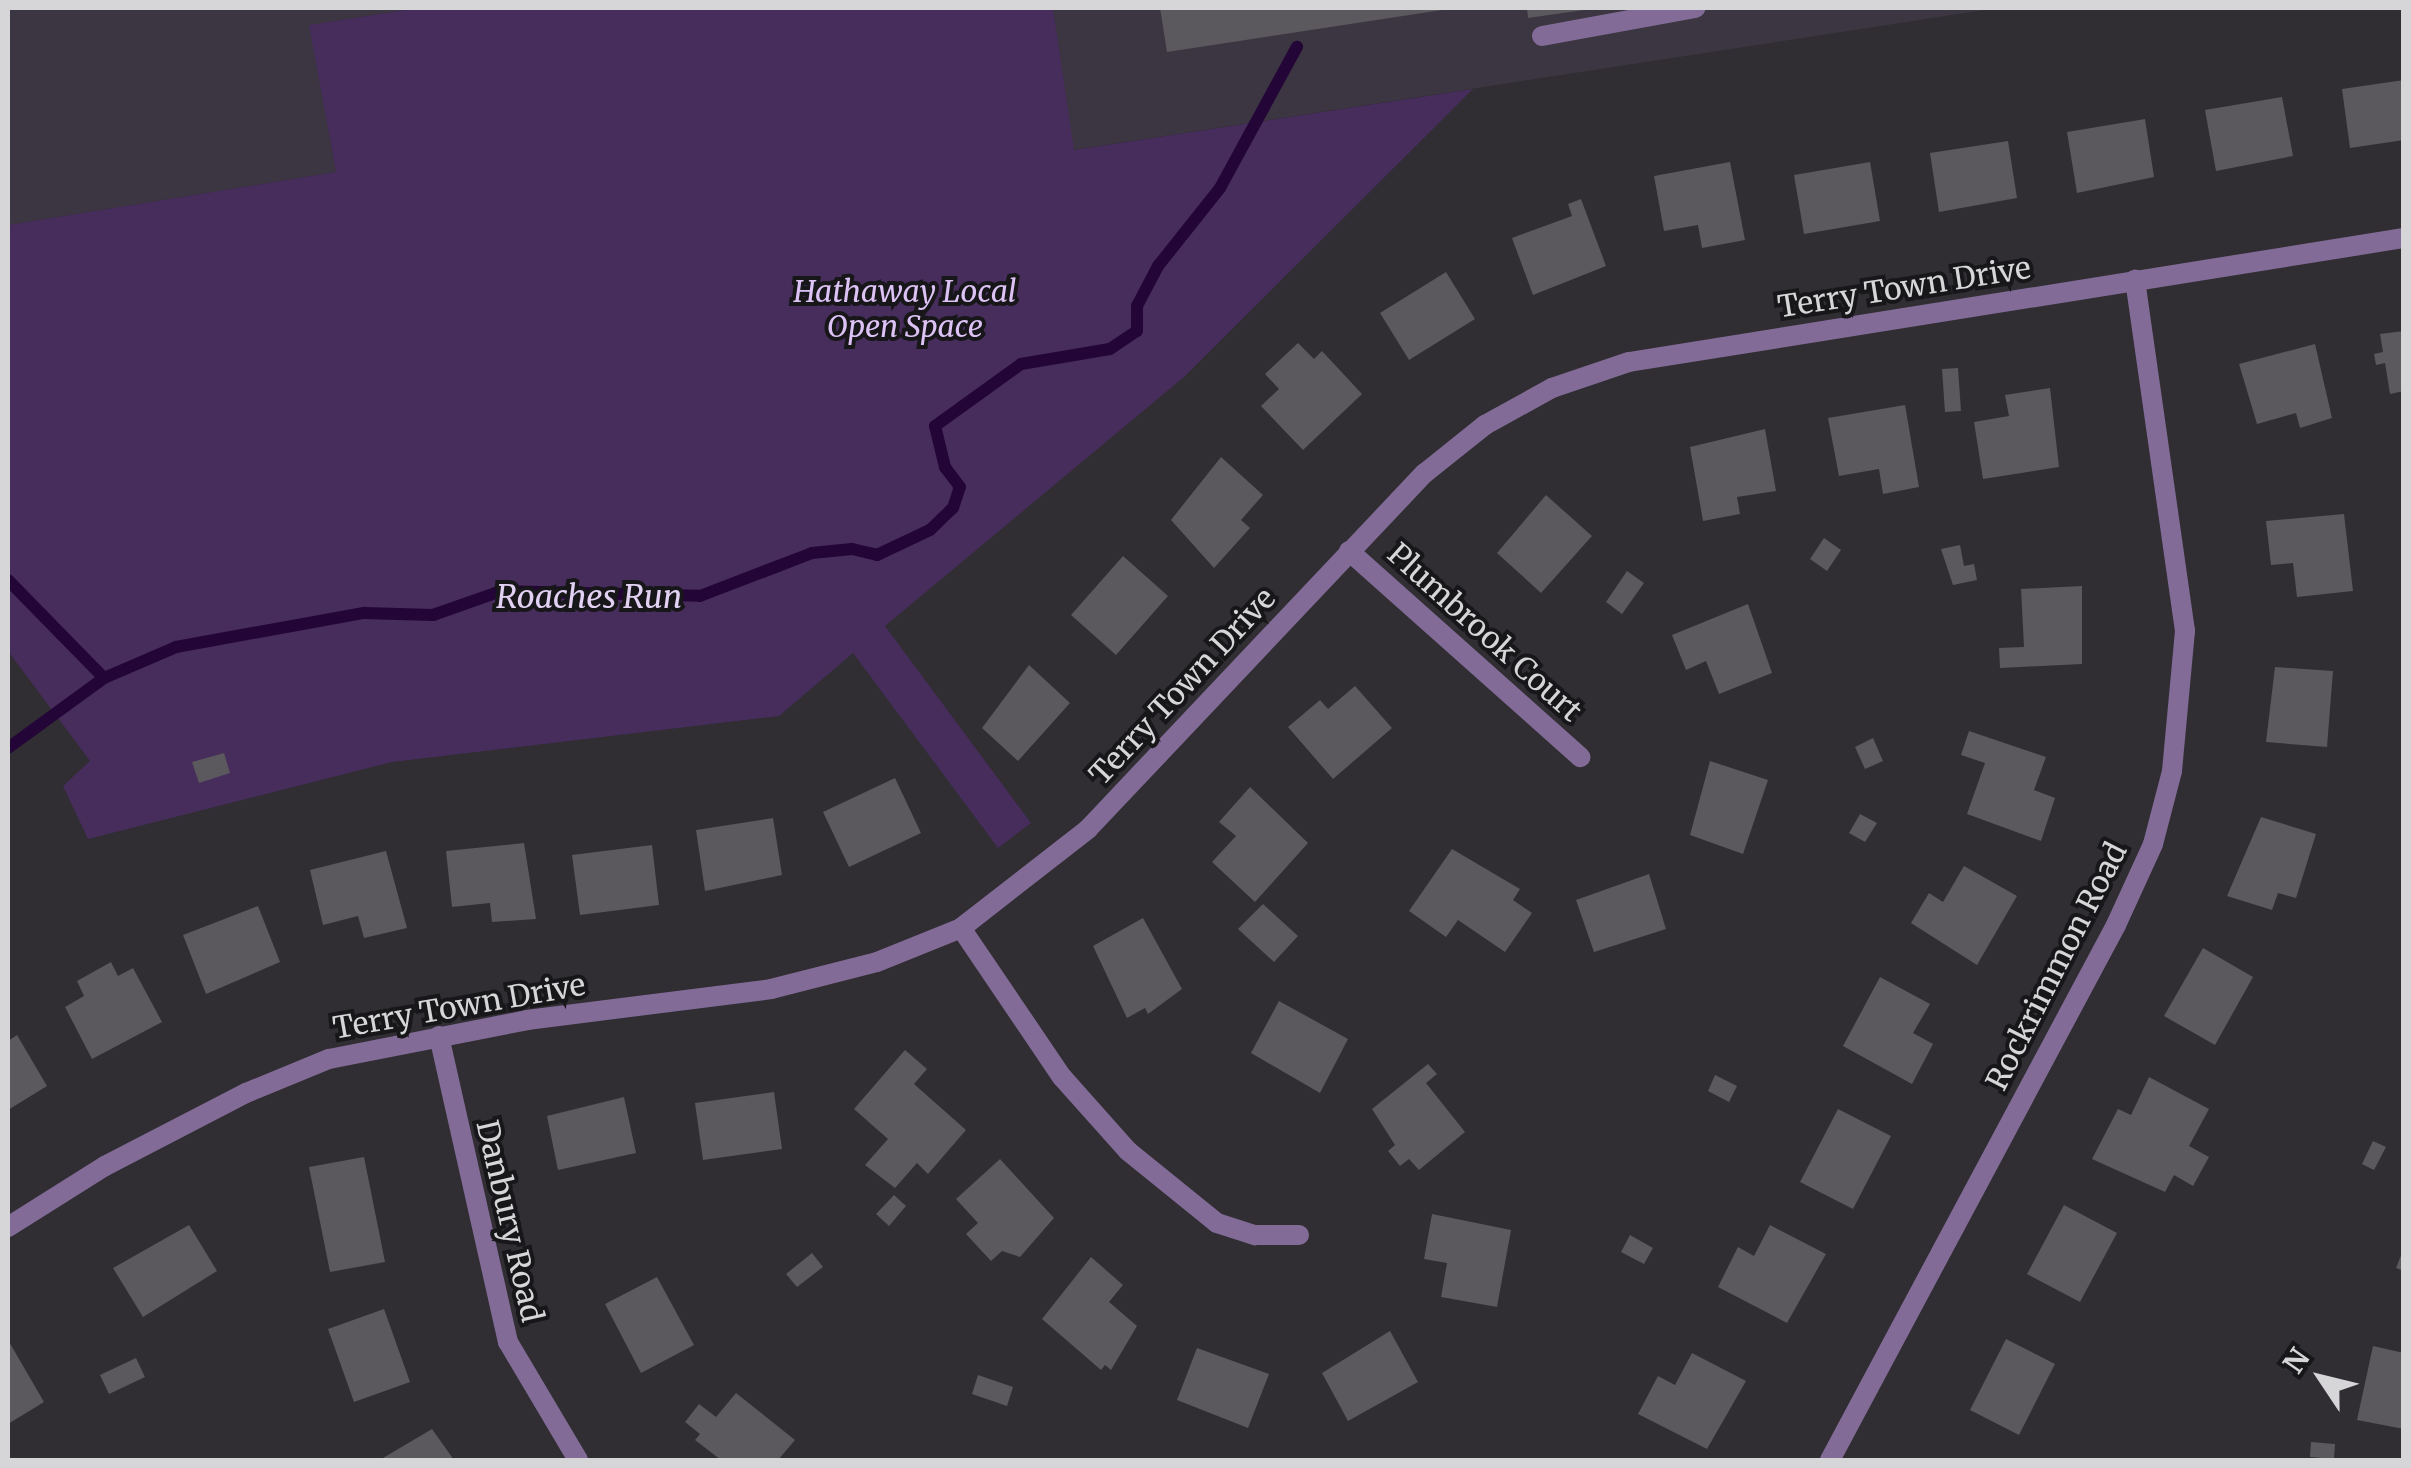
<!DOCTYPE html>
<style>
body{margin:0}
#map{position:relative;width:2411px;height:1468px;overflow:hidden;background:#302d33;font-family:Merriweather,serif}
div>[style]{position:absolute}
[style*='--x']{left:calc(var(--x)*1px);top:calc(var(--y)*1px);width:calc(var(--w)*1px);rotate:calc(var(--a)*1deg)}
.built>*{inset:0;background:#3b3641}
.green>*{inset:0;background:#462d5b}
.stream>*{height:12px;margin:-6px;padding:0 6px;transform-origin:6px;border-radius:6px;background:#240538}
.building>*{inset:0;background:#5b585e}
.lane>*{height:20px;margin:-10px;padding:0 10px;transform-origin:10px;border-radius:10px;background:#826c97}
.street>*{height:20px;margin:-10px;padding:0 10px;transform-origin:10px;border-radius:10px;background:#826c97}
span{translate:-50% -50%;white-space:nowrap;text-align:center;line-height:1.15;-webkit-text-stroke:8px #171619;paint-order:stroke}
.street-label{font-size:30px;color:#d6d5d8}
.park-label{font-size:30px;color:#ddc3f5;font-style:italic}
.water-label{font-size:32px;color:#e2d1f3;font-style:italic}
.frame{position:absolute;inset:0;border:10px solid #d6d5d8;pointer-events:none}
.north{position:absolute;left:2271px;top:1328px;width:100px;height:100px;-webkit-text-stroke:8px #171619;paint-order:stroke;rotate:305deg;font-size:28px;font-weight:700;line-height:40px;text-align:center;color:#d6d5d8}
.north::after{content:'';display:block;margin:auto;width:35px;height:45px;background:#d6d5d8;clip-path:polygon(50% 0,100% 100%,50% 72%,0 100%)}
</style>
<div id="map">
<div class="built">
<i style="clip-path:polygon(8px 8px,418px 8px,310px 25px,336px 172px,8px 225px)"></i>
<i style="clip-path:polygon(1053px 8px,1998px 8px,1073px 150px)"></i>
</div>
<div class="green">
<i style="clip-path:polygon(418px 8px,1053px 8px,1074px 150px,1473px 89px,1184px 377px,885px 626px,1031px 823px,998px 848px,853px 653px,779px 716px,392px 762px,88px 839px,63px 786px,90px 761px,8px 651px,8px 225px,336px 172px,309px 25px)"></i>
</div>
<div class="stream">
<i style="--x:8;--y:580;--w:137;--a:45.6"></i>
<i style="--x:8;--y:748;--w:119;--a:-36.1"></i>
<i style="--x:104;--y:678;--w:78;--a:-23.3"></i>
<i style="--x:176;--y:647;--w:191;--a:-10.3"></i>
<i style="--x:364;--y:613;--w:69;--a:1.7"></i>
<i style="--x:433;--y:615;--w:72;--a:-19.4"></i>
<i style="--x:501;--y:591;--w:199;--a:1.4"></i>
<i style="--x:700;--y:596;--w:120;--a:-21"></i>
<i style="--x:812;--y:553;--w:40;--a:-5.7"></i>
<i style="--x:852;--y:549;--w:26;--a:13"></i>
<i style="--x:877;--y:555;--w:59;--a:-25.3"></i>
<i style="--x:930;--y:530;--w:32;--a:-44"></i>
<i style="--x:953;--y:508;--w:22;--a:-72"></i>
<i style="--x:960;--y:487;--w:25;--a:-127"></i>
<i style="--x:945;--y:467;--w:42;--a:-103.7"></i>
<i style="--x:935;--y:426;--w:106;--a:-35.8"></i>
<i style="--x:1021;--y:364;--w:90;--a:-9.6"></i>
<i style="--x:1110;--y:349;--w:32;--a:-34"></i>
<i style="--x:1137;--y:331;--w:25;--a:-90"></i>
<i style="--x:1137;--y:306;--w:45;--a:-62.3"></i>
<i style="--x:1158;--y:266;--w:100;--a:-51.5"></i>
<i style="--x:1220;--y:188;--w:161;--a:-61.4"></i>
</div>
<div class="building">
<i style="clip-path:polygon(1160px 8px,1442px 8px,1442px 10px,1167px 52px)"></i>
<i style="clip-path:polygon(1527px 8px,1584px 8px,1584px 10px,1528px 18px)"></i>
<i style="clip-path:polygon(2404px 80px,2404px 140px,2350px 148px,2342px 89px)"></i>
<i style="clip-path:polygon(2282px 97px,2293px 156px,2216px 171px,2205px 110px)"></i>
<i style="clip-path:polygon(2145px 119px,2154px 177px,2077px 193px,2067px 132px)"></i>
<i style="clip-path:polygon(2008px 141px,2017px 198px,1939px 212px,1930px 153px)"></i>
<i style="clip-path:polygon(1730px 162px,1745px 240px,1702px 248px,1698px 225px,1664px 231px,1654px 176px)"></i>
<i style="clip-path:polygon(1870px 162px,1880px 221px,1804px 234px,1794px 175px)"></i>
<i style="clip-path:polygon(1581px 199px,1606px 266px,1533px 295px,1512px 238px,1572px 216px,1568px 204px)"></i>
<i style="clip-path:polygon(1446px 272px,1475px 319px,1409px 360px,1380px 313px)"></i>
<i style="clip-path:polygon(2404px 331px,2404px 391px,2390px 394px,2385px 363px,2376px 365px,2374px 354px,2383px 352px,2380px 334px)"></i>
<i style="clip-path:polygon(1298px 343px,1314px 359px,1322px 351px,1362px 394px,1303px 450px,1261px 406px,1279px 389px,1265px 374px)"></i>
<i style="clip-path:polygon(2315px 344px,2332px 418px,2300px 428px,2296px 413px,2257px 424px,2239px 364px)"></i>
<i style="clip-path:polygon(1958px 368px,1961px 411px,1945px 412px,1942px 369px)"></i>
<i style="clip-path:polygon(2050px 388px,2059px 467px,1983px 479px,1974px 422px,2009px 416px,2005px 395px)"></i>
<i style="clip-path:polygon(1905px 405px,1919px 487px,1883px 494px,1879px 469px,1839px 476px,1828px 418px)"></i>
<i style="clip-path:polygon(1765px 429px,1776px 491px,1737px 497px,1740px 514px,1703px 521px,1690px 447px)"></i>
<i style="clip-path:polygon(1221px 457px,1263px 495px,1241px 520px,1250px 528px,1214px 568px,1171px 520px)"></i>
<i style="clip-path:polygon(1546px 495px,1592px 536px,1541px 593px,1497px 553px)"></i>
<i style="clip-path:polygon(2344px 514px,2353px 591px,2297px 597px,2293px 563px,2271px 565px,2266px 521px)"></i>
<i style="clip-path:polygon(1824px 538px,1841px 550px,1827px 571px,1810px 559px)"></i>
<i style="clip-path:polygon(1960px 545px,1964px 566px,1974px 564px,1977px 580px,1953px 585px,1941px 549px)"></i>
<i style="clip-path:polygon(1123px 556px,1168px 596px,1116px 655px,1071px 615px)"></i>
<i style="clip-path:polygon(1627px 571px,1644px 583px,1622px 614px,1606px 602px)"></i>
<i style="clip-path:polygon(2082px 586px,2082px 664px,2000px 668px,1999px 648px,2024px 647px,2021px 589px)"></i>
<i style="clip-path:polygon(1748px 604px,1772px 673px,1719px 694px,1706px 661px,1686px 670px,1672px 635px)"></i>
<i style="clip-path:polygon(1029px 665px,1070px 703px,1018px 761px,982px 728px)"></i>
<i style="clip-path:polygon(2275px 667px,2333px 671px,2327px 747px,2266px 742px)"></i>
<i style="clip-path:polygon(1355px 686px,1392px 728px,1333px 779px,1288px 727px,1320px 700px,1328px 709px)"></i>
<i style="clip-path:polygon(1969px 731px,2046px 757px,2034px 790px,2055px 798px,2041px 841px,1967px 814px,1985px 763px,1961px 755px)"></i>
<i style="clip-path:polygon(1873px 738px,1883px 761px,1865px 769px,1855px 747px)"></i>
<i style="clip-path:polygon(224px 753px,230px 773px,199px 783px,192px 762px)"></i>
<i style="clip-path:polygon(1710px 761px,1768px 780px,1743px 854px,1690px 835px)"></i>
<i style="clip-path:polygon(895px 778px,921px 833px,849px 867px,823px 812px)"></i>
<i style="clip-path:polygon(1250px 787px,1308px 843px,1255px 902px,1212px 862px,1236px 836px,1219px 822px)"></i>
<i style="clip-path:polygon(1860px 814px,1877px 823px,1865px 842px,1849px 833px)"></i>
<i style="clip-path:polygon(2261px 817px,2316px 834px,2296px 898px,2278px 893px,2272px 910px,2227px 896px)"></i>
<i style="clip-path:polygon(773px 818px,782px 875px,705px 891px,696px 830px)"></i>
<i style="clip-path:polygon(524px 843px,536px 919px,492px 922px,490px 903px,452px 907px,446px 851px)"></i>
<i style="clip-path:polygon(652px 845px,659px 905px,580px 915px,572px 855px)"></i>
<i style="clip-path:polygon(1452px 849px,1520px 889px,1513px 900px,1532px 913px,1505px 952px,1458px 920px,1446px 937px,1409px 911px)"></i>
<i style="clip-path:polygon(386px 851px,407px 928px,364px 938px,358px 916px,323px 925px,310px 870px)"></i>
<i style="clip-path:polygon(1964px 866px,2017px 896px,1977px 965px,1911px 923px,1929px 893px,1943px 902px)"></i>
<i style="clip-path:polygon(1649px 874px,1666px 929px,1594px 952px,1576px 900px)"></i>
<i style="clip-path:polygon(1263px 904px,1298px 936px,1274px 962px,1238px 929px)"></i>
<i style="clip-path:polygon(258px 906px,280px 962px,206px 994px,183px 935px)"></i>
<i style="clip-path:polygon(1143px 918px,1182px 989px,1148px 1014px,1145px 1008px,1127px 1018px,1093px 946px)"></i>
<i style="clip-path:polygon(2203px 948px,2253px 977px,2215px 1045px,2164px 1016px)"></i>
<i style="clip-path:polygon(111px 962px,118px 976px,133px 968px,162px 1022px,92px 1059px,65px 1007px,84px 996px,77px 981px)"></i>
<i style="clip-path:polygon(1880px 977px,1930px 1004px,1913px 1033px,1933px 1044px,1912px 1084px,1843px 1046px)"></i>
<i style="clip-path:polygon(1279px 1001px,1348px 1039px,1320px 1093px,1251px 1053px)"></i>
<i style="clip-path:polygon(17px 1035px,47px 1086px,8px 1110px,8px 1041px)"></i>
<i style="clip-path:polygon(905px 1050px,927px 1069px,914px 1084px,966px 1130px,928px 1174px,917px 1163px,895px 1188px,865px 1165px,888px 1139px,854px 1109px)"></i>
<i style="clip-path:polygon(1428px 1064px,1437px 1074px,1426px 1083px,1465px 1132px,1419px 1170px,1409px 1159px,1400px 1166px,1388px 1151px,1395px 1145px,1372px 1109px)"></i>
<i style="clip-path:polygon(1715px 1075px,1737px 1086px,1729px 1102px,1708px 1091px)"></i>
<i style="clip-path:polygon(2149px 1077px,2209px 1109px,2189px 1146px,2209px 1157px,2193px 1186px,2174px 1175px,2165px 1192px,2092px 1159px,2118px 1109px,2131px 1115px)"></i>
<i style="clip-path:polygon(774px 1092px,782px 1149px,703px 1160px,695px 1103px)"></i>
<i style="clip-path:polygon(624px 1097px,636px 1153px,558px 1170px,547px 1116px)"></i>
<i style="clip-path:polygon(1838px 1109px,1891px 1136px,1853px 1209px,1800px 1182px)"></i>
<i style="clip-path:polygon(2373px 1141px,2386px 1147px,2374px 1170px,2362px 1164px)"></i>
<i style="clip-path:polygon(364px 1157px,385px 1262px,330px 1272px,309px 1167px)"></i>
<i style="clip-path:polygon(1000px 1159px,1054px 1218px,1020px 1257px,1002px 1251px,991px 1261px,966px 1234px,978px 1223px,956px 1199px)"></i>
<i style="clip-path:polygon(894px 1195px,906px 1206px,889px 1226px,876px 1214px)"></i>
<i style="clip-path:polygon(2064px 1205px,2117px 1233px,2080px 1302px,2027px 1274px)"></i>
<i style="clip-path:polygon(1432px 1214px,1511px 1230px,1497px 1307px,1441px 1297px,1447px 1263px,1424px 1259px)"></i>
<i style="clip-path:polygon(189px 1225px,217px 1271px,143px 1317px,113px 1268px)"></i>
<i style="clip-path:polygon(1770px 1225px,1826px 1254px,1787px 1323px,1718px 1287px,1738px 1247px,1754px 1256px)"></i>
<i style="clip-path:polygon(1630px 1235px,1653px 1248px,1644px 1264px,1621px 1252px)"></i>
<i style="clip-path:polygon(2404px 1248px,2404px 1271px,2396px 1268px)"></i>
<i style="clip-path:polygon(812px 1253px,823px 1267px,797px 1287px,786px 1274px)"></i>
<i style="clip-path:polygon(1091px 1257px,1123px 1285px,1109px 1302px,1137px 1326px,1111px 1370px,1105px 1365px,1101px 1370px,1042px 1319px)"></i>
<i style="clip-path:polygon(657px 1277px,694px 1345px,641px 1373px,605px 1304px)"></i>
<i style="clip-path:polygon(384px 1309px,410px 1382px,354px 1402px,328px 1329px)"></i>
<i style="clip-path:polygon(1390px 1331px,1418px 1382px,1348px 1421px,1322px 1373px)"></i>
<i style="clip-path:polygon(2006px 1339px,2055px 1364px,2019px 1435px,1970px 1410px)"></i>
<i style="clip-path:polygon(8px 1340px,44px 1402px,8px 1424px)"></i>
<i style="clip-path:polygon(2373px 1346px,2404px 1353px,2404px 1429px,2357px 1420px)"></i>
<i style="clip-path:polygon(1197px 1348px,1269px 1374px,1248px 1428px,1177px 1400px)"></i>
<i style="clip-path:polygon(1692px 1353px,1746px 1381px,1707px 1449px,1638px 1414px,1658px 1376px,1675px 1385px)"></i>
<i style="clip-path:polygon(136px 1358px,145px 1377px,109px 1394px,100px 1375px)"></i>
<i style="clip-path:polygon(978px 1375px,1013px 1387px,1007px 1406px,972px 1394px)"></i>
<i style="clip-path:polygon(736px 1393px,795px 1440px,778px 1460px,721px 1460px,695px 1440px,700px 1434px,685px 1422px,699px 1404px,716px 1417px)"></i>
<i style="clip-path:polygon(432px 1429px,454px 1460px,385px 1460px,383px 1458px)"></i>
<i style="clip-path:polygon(2311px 1442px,2335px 1444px,2334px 1459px,2310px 1457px)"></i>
</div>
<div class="lane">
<i style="--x:1542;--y:36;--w:156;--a:-10.4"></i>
</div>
<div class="street">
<i style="--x:1349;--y:551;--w:310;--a:41.7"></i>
<i style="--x:961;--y:928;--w:180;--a:55.9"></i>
<i style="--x:1062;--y:1077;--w:99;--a:48.3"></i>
<i style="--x:1128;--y:1151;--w:114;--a:39"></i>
<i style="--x:1217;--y:1223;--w:40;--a:18"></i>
<i style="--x:1255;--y:1235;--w:44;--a:0"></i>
<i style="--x:439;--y:1036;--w:314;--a:77.3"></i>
<i style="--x:508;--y:1342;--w:137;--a:59.3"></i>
<i style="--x:8;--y:1227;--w:115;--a:-32.2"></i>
<i style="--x:105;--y:1166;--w:159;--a:-27.4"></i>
<i style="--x:246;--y:1093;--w:90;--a:-22.3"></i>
<i style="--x:329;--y:1059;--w:202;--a:-11.1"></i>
<i style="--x:527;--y:1020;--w:246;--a:-7.2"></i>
<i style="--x:771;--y:989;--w:109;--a:-14.3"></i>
<i style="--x:877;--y:962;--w:91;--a:-22"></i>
<i style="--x:961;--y:928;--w:161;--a:-37.9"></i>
<i style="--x:1088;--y:829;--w:490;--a:-46.6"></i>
<i style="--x:1425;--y:473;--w:77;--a:-38.7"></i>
<i style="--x:1485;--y:425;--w:77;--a:-28.9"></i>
<i style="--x:1552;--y:388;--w:81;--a:-18.7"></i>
<i style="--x:1629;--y:362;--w:785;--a:-9.09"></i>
<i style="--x:1830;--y:1460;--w:607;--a:-61.87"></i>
<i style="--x:2116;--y:925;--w:89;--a:-65.4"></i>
<i style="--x:2153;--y:844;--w:75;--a:-75.4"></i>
<i style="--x:2172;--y:771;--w:141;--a:-84.7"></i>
<i style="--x:2185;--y:631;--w:355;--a:-98.1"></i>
</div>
<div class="street-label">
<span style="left:1904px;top:287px;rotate:-9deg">Terry Town Drive</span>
<span style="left:1485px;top:632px;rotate:42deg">Plumbrook Court</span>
<span style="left:1182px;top:686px;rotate:-47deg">Terry Town Drive</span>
<span style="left:2056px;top:966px;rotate:-63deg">Rockrimmon Road</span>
<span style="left:459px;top:1006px;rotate:-10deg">Terry Town Drive</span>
<span style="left:510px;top:1221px;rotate:77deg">Danbury Road</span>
</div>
<div class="park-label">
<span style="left:905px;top:308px">Hathaway Local<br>Open Space</span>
</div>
<div class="water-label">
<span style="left:589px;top:597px">Roaches Run</span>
</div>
<div class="frame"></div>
<div class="north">N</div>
</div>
